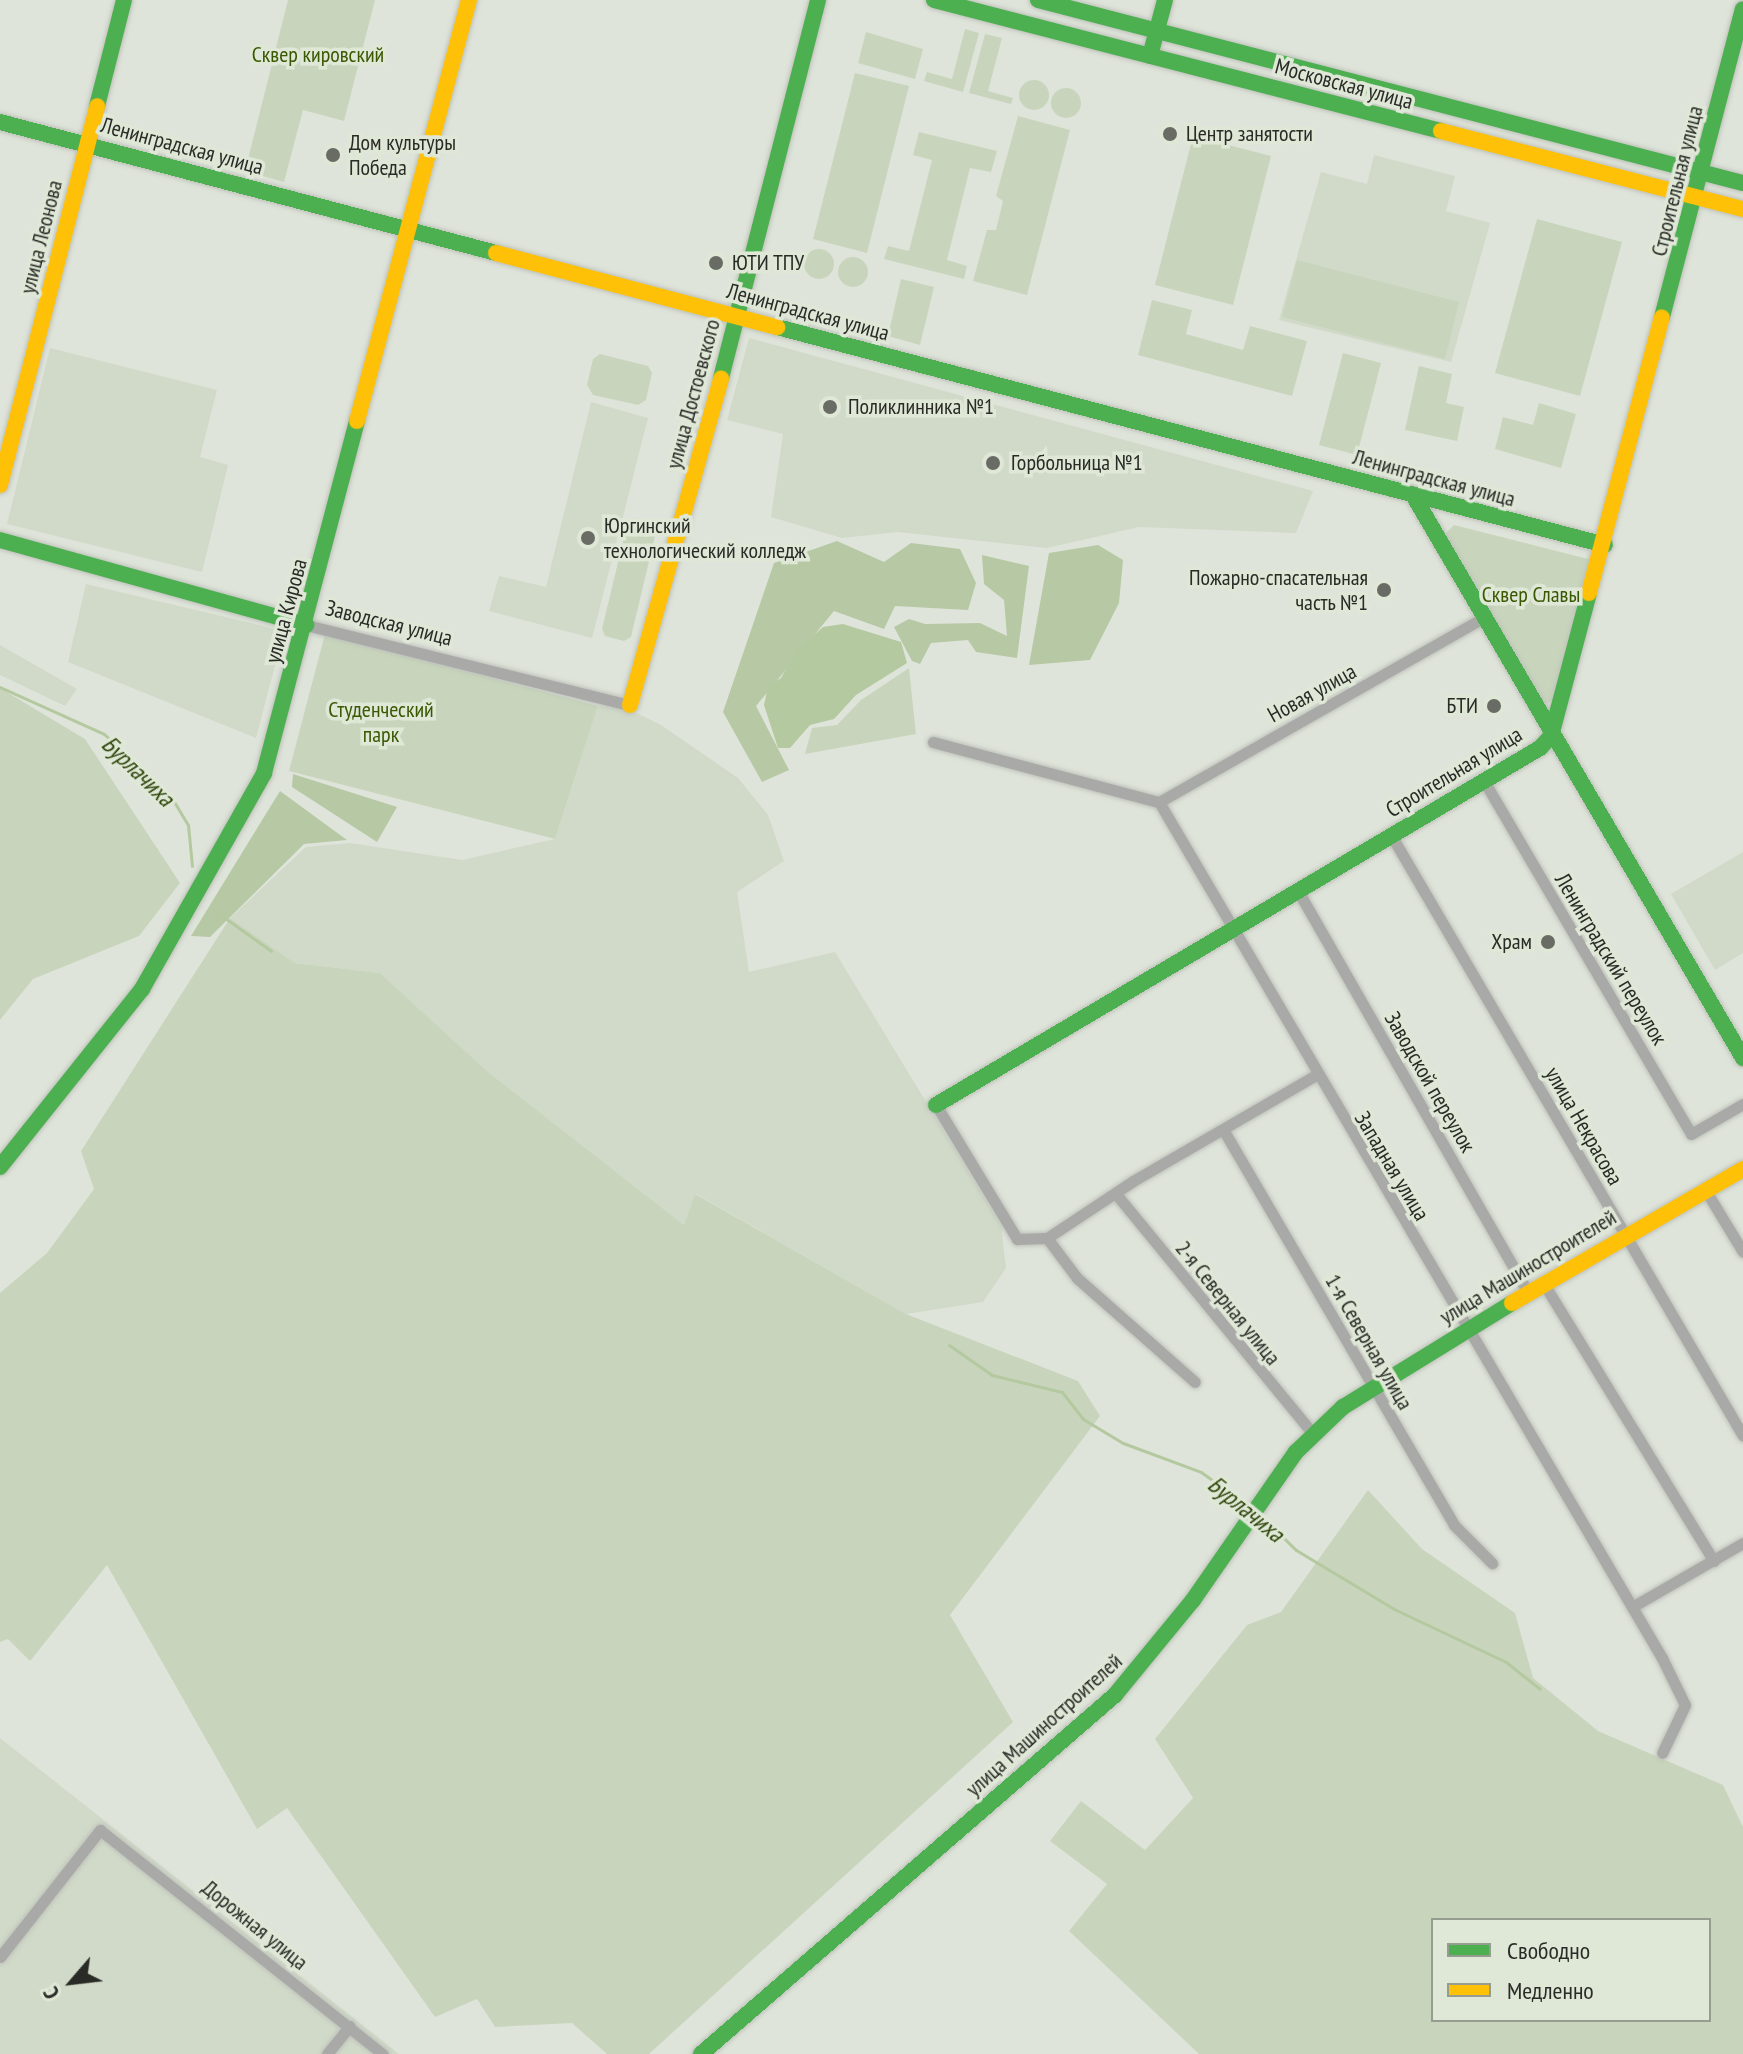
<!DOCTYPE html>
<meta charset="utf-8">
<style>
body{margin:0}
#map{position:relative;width:1743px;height:2054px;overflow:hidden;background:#dfe4da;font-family:"PT Sans Narrow",sans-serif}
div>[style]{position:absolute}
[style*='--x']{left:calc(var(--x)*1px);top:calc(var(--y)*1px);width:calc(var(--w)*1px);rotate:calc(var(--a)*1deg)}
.built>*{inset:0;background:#d1dac9}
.green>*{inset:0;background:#c8d5bc}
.round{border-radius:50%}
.forest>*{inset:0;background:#b7c8a5}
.water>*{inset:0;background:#b4c99f}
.stream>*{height:3px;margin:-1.5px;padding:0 1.5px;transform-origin:1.5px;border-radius:1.5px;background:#b4c99f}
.roads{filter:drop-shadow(0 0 2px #bec2ba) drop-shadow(0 0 2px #bec2ba)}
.street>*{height:11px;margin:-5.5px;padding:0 5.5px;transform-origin:5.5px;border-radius:5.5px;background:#a9a9a8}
.fast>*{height:16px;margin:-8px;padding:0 8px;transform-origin:8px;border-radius:8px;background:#4caf50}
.slow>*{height:16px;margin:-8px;padding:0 8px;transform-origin:8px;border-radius:8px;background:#ffc107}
.dots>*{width:22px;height:22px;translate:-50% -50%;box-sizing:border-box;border:4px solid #dfe7d7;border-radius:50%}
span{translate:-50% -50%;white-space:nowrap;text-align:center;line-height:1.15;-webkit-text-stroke:7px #dfe7d7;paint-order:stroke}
.park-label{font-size:22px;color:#395801}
.street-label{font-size:22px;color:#292c26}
.poi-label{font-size:22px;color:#292c26}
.left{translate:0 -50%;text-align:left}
.right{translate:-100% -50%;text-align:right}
.water-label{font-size:24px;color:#2f470b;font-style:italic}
.legend{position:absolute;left:1431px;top:1918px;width:280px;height:104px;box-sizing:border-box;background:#dfe7d7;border:2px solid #969c90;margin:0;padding:10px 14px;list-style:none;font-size:24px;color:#292c26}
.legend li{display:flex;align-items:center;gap:16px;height:40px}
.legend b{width:40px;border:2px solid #969c90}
.north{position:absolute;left:32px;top:1942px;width:80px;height:80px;-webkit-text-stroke:6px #dfe7d7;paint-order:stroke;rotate:242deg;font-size:22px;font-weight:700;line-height:32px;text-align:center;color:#292c26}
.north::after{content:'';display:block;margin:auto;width:28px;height:36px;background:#292c26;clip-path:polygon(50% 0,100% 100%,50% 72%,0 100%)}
</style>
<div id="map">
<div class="built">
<i style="clip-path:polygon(1374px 155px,1455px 176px,1446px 211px,1490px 223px,1451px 362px,1279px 320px,1321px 172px,1367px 184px)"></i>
<i style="clip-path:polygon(749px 338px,1313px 491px,1296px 533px,1139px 527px,1047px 548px,898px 532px,842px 538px,771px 517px,783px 434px,727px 420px)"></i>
<i style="clip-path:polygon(50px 348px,217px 390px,200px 457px,228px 465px,202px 572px,7px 524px)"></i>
<i style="clip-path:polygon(591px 402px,648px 418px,592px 638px,489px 611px,499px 576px,546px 587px)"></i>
<i style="clip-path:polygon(86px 584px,284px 631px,256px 738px,68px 662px)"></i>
<i style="clip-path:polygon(0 645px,77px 689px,65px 706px,0 675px)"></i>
<i style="clip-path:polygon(598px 706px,626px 708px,661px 725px,738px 778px,768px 815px,784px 861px,737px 892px,749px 972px,835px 952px,1001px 1225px,1006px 1268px,983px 1302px,906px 1314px,696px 1194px,684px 1225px,487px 1071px,380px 973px,295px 963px,230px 918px,306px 847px,350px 843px,462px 860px,555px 839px)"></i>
<i style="clip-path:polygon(1743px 852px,1743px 953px,1715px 970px,1671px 894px)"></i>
<i style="clip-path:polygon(0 1738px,399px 2054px,0 2054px)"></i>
</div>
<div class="green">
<i style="clip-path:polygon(288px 0,375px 0,344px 121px,303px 110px,284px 182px,245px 171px)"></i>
<i style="clip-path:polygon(965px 29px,979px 33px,963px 92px,924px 81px,927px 72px,952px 79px)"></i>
<i style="clip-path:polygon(866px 32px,923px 49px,915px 79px,858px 63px)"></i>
<i style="clip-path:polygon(985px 34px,1002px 38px,988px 91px,1013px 98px,1011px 104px,969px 93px)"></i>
<i style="clip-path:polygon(855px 73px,909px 86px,867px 253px,813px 239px)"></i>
<i class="round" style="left:1019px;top:80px;width:30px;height:30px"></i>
<i class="round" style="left:1051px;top:88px;width:30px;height:30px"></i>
<i style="clip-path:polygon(1018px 116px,1070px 130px,1027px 295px,973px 281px,987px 230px,996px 230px,1003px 201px,996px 196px)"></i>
<i style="clip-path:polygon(919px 132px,997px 151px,991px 172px,970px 168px,947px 260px,967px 266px,964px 279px,884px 259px,888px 246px,909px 251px,932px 160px,913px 155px)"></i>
<i style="clip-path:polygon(1193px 136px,1271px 156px,1233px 305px,1155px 285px)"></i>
<i style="clip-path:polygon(1537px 219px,1622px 242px,1580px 396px,1495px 373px)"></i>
<i class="round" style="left:804px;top:249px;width:30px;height:30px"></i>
<i class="round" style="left:838px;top:257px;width:30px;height:30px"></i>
<i style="clip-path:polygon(1297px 260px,1459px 302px,1445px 359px,1282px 317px)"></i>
<i style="clip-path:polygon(901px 279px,934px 287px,920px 345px,888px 336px)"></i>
<i style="clip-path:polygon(1152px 300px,1192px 310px,1186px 334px,1243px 350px,1250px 326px,1307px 341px,1292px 396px,1138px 355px)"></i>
<i style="clip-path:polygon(1343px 353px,1381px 363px,1357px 455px,1319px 445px)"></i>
<i style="clip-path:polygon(600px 354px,648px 366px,652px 373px,646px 400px,638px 405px,593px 395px,587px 385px,593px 359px)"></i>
<i style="clip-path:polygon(1419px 366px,1452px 374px,1446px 403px,1464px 407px,1457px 441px,1405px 430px)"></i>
<i style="clip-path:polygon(1539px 403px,1576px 414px,1561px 468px,1495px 449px,1503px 417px,1533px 425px)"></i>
<i style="clip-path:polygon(634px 518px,653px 524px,656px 532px,631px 637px,624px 641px,605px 636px,602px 629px,628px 521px)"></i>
<i style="clip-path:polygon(1454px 525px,1592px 560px,1553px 700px,1544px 705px,1442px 537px)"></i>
<i style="clip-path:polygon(325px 634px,598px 706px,555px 839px,289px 771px)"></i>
<i style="clip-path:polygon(909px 668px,916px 734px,805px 754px,812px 728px,837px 725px,861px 700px)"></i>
<i style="clip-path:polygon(0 688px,85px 739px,180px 883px,139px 936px,33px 979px,0 1020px)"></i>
<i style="clip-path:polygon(230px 918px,295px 963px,380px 973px,487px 1071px,684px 1225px,695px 1194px,906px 1314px,1078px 1381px,1100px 1416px,950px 1615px,1013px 1722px,649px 2054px,607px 2054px,572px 2023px,495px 2027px,477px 1999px,435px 2017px,287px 1808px,257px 1829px,107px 1565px,30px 1661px,8px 1639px,0 1642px,0 1293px,47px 1253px,94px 1189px,81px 1151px)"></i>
<i style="clip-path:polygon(evenodd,1368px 1490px,1422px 1549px,1515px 1613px,1533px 1678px,1598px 1731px,1723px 1785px,1743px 1827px,1743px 2054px,1199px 2054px,1069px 1931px,1107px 1884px,1050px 1841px,1081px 1801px,1145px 1850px,1193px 1798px,1155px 1739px,1247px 1625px,1281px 1612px,1368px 1490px,1433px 1920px,1709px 1920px,1709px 2020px,1433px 2020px,1433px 1920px)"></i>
</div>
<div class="forest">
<i style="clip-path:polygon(837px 541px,884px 562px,911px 543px,960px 549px,976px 583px,968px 610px,895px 606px,884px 629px,834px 611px,756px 706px,789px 770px,762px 782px,723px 712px,774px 563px)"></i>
<i style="clip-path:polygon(1098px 545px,1123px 560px,1119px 603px,1090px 660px,1029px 665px,1049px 553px)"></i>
<i style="clip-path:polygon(982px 555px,1029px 566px,1017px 658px,976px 652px,968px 640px,931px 643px,920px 664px,912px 661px,894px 627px,909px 619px,925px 624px,980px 623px,1007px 636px,1004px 600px,984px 584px)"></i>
<i style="clip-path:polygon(293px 774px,397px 807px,377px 842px,292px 787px)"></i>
<i style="clip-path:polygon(280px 791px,347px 840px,304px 844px,210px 937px,191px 936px)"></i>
</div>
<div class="water">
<i style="clip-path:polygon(843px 624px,901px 642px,907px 663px,856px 695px,834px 719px,810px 725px,790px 748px,778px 748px,764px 705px,768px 686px,781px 678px,796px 651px,823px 627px)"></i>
</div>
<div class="stream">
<i style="--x:0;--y:687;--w:114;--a:24.3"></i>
<i style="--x:104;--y:734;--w:90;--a:42.7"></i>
<i style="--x:170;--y:795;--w:35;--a:59"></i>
<i style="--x:188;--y:825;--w:41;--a:84.4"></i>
<i style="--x:218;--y:913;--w:65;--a:35.6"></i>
<i style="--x:949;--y:1345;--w:52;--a:34.9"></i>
<i style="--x:992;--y:1375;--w:72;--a:13.7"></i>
<i style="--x:1062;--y:1392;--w:34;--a:52"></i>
<i style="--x:1083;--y:1419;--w:47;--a:31"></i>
<i style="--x:1123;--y:1443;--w:83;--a:20.4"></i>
<i style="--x:1201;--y:1472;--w:62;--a:35.8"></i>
<i style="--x:1260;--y:1515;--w:50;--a:44.2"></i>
<i style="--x:1296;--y:1550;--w:114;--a:31"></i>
<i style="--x:1394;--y:1609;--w:124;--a:25.3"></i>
<i style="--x:1506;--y:1662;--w:43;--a:38.5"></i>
</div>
<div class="roads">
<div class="street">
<i style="--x:306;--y:625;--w:334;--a:13.9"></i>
<i style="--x:933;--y:742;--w:234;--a:14.9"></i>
<i style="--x:1159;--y:802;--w:993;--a:59.56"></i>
<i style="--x:1662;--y:1658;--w:52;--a:63.9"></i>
<i style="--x:1685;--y:1705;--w:53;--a:115.6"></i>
<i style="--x:1484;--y:781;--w:409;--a:59.6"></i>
<i style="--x:1691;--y:1134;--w:60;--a:-30"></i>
<i style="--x:1159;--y:802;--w:373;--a:-29.6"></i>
<i style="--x:1391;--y:835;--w:696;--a:59.64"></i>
<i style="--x:1298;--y:891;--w:463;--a:60.2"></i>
<i style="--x:936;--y:1105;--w:157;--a:58.8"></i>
<i style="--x:1017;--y:1239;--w:30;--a:-2"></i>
<i style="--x:1047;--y:1238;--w:103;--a:-33.5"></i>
<i style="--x:1133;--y:1181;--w:211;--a:-30.1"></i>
<i style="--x:1224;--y:1131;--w:456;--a:59.7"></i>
<i style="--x:1454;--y:1525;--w:54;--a:45"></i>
<i style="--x:1706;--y:1191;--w:71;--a:58.8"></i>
<i style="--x:1116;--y:1194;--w:310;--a:50.6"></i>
<i style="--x:1047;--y:1238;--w:50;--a:53.1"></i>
<i style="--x:1077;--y:1278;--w:157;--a:41.4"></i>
<i style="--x:1544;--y:1284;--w:325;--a:58.5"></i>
<i style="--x:1632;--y:1607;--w:128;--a:-30"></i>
<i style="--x:0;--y:1957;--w:162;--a:-51.8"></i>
<i style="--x:100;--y:1830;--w:361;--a:38.4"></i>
<i style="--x:327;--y:2054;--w:36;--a:-51"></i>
</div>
<div class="fast">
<i style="--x:934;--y:0;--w:524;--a:14.49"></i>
<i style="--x:1038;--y:0;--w:728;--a:14.55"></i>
<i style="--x:1150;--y:56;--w:58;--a:-75"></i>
<i style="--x:97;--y:106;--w:109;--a:-75.7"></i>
<i style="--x:0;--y:122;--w:513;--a:14.79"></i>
<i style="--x:1662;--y:317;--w:318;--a:-75.3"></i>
<i style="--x:777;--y:327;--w:856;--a:14.75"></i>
<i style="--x:721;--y:378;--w:390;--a:-75.6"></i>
<i style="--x:1413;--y:495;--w:653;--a:59.62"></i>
<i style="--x:0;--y:540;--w:318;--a:15.5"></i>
<i style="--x:936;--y:1105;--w:702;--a:-30.59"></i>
<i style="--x:1540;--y:748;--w:16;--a:-47"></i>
<i style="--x:1551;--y:736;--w:148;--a:-75.1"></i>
<i style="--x:0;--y:1167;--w:228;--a:-51.4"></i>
<i style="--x:142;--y:989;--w:248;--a:-60.5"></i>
<i style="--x:264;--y:773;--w:364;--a:-75.2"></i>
<i style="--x:701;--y:2054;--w:548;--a:-40.93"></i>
<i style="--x:1115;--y:1695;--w:123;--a:-50.6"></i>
<i style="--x:1193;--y:1600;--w:180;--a:-55.2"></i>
<i style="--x:1296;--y:1452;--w:65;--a:-43.8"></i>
<i style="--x:1343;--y:1407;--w:198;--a:-31.6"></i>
</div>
<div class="slow">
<i style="--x:1441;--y:131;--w:312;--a:14.5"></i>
<i style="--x:496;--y:253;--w:291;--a:14.8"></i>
<i style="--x:357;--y:421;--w:436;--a:-75.1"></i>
<i style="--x:0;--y:485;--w:391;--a:-75.6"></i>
<i style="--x:1589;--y:593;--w:285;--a:-75.2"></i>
<i style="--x:630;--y:705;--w:339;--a:-74.4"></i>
<i style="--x:1512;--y:1303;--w:267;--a:-30.1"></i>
</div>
</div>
<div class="dots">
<i style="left:1170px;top:134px;background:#696c65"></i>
<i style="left:333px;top:155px;background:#696c65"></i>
<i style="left:716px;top:263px;background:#696c65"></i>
<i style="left:830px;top:407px;background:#696c65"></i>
<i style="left:993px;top:463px;background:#696c65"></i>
<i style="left:588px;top:538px;background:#696c65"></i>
<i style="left:1384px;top:590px;background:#696c65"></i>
<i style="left:1494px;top:706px;background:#696c65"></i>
<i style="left:1548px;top:942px;background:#696c65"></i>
</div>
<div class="park-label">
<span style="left:318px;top:55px">Сквер кировский</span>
<span style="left:1531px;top:595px">Сквер Славы</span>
<span style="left:381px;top:722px">Студенческий<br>парк</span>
</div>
<div class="street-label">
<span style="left:1344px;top:84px;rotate:15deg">Московская улица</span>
<span style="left:182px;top:146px;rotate:15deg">Ленинградская улица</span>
<span style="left:1677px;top:181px;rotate:-76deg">Строительная улица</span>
<span style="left:41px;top:237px;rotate:-76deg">улица Леонова</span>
<span style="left:808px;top:312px;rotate:15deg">Ленинградская улица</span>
<span style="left:693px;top:394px;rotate:-75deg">улица Достоевского</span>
<span style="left:1434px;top:478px;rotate:15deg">Ленинградская улица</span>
<span style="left:286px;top:611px;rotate:-75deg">улица Кирова</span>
<span style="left:389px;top:623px;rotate:14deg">Заводская улица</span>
<span style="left:1312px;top:693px;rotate:-29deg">Новая улица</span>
<span style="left:1454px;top:772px;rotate:-31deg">Строительная улица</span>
<span style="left:1611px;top:959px;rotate:59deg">Ленинградский переулок</span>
<span style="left:1430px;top:1082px;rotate:60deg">Заводской переулок</span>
<span style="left:1584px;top:1126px;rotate:60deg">улица Некрасова</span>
<span style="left:1392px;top:1166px;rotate:59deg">Западная улица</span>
<span style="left:1528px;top:1267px;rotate:-31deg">улица Машиностроителей</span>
<span style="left:1228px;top:1303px;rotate:51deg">2-я Северная улица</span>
<span style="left:1369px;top:1342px;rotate:60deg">1-я Северная улица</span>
<span style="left:1044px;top:1725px;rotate:-42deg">улица Машиностроителей</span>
<span style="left:255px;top:1925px;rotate:39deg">Дорожная улица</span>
</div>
<div class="poi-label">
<span class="left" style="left:1186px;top:134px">Центр занятости</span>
<span class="left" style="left:349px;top:155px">Дом культуры<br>Победа</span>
<span class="left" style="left:732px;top:263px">ЮТИ ТПУ</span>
<span class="left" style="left:848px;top:407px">Поликлинника №1</span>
<span class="left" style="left:1011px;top:463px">Горбольница №1</span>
<span class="left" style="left:604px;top:538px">Юргинский<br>технологический колледж</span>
<span class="right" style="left:1368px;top:590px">Пожарно-спасательная<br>часть №1</span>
<span class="right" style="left:1478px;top:706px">БТИ</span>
<span class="right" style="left:1532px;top:942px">Храм</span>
</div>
<div class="water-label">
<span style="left:138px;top:771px;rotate:44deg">Бурлачиха</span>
<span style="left:1246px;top:1509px;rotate:39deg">Бурлачиха</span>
</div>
<ul class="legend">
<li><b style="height:10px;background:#4caf50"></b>Свободно</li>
<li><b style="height:10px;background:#ffc107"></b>Медленно</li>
</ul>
<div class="north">С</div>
</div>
